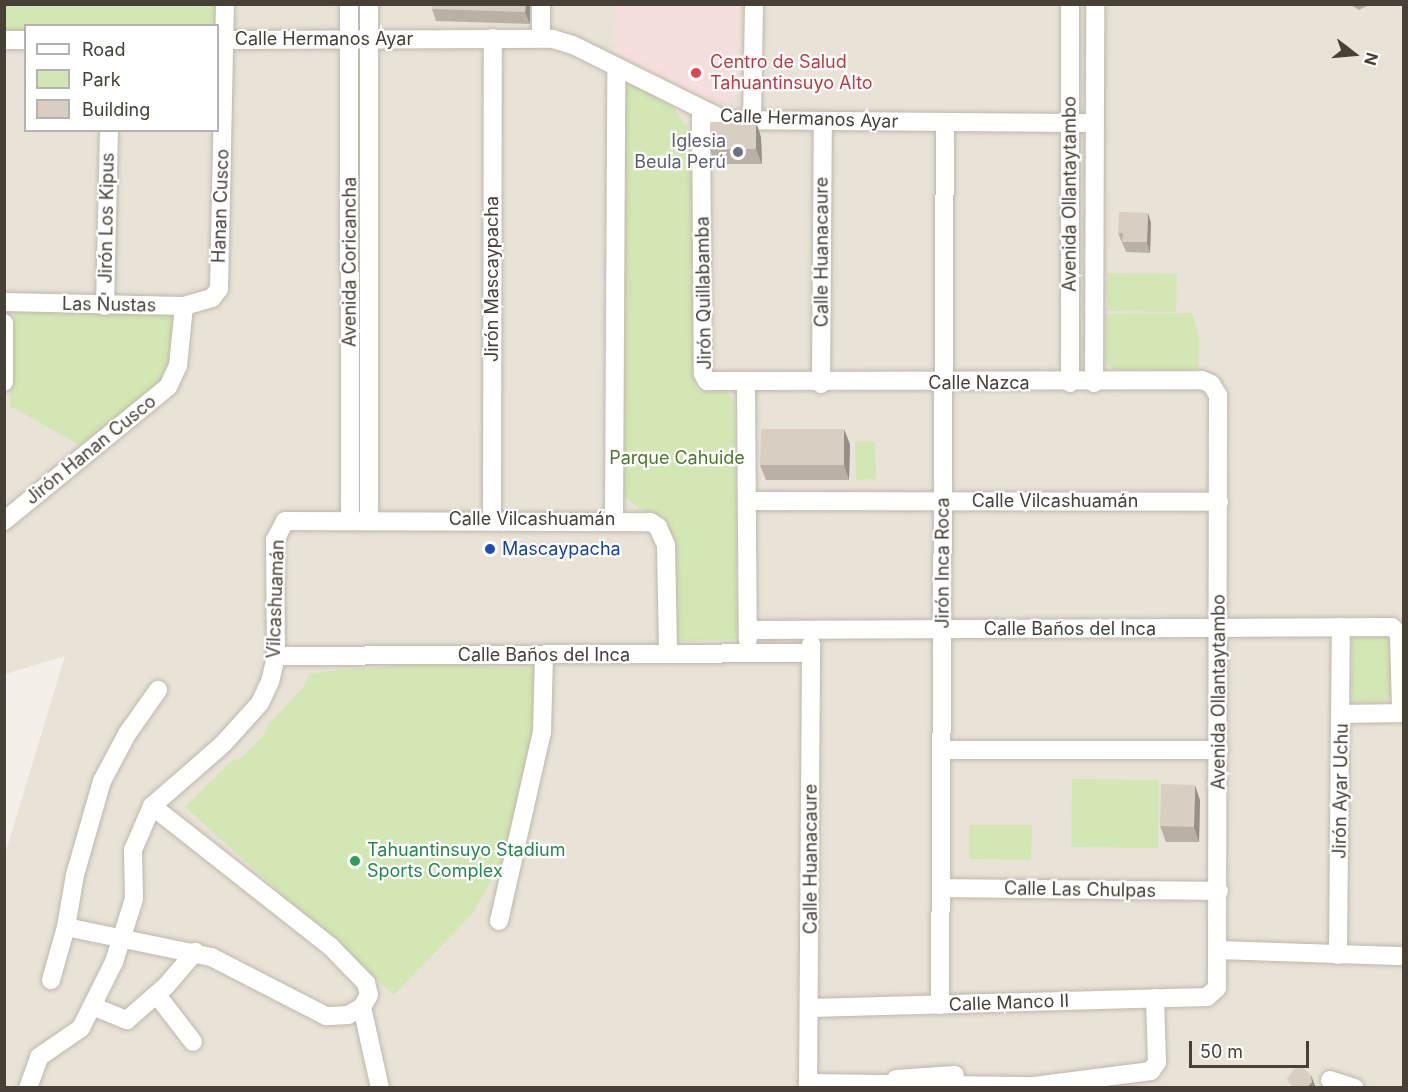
<!DOCTYPE html>
<meta charset="utf-8">
<style>
body{margin:0}
#map{position:relative;width:1408px;height:1092px;overflow:hidden;background:#f4f0e9;font-family:Inter,sans-serif}
div>[style]{position:absolute}
[style*='--x']{left:calc(var(--x)*1px);top:calc(var(--y)*1px);width:calc(var(--w)*1px);rotate:calc(var(--a)*1deg)}
.residential>*{inset:0;background:#e8e2d7}
.medical>*{inset:0;background:#f4dfdd}
.green>*{inset:0;background:#d2e7b3}
.roads{filter:drop-shadow(0 0 2px #bfb7ab) drop-shadow(0 0 2px #bfb7ab)}
.minor>*{height:18px;margin:-9px;padding:0 9px;transform-origin:9px;border-radius:9px;background:#fff}
.wall>*{inset:0;background:#bab1a6}
.shaded-wall>*{inset:0;background:#979087}
.building>*{inset:0;background:#d8cec1}
.dots>*{width:16px;height:16px;translate:-50% -50%;box-sizing:border-box;border:3px solid #fff;border-radius:50%}
span{translate:-50% -50%;white-space:nowrap;text-align:center;line-height:1.15;-webkit-text-stroke:4.5px #fff;paint-order:stroke}
.street-label{font-size:18px;color:#474037}
.health-label{font-size:18px;color:#be3a42}
.left{translate:0 -50%;text-align:left}
.worship-label{font-size:18px;color:#5b616d}
.right{translate:-100% -50%;text-align:right}
.park-label{font-size:18px;color:#4c782c}
.transit-label{font-size:18px;color:#164399}
.leisure-label{font-size:18px;color:#27864d}
.frame{position:absolute;inset:0;border:6px solid #474037;pointer-events:none}
.legend{position:absolute;left:24px;top:24px;width:195px;height:108px;box-sizing:border-box;background:#fff;border:2px solid #b5b3af;margin:0;padding:8px 10px;list-style:none;font-size:18px;color:#474037}
.legend li{display:flex;align-items:center;gap:12px;height:30px}
.legend b{width:30px;border:2px solid #b5b3af}
.north{position:absolute;left:1324px;top:24px;width:60px;height:60px;-webkit-text-stroke:4px #fff;paint-order:stroke;rotate:106deg;font-size:16px;font-weight:700;line-height:24px;text-align:center;color:#474037}
.north::after{content:'';display:block;margin:auto;width:21px;height:27px;background:#474037;clip-path:polygon(50% 0,100% 100%,50% 72%,0 100%)}
.scale{position:absolute;left:1189px;top:1041px;width:120px;height:27px;box-sizing:border-box;border:3px solid #474037;border-top:0;padding-left:8px;font-size:18px;line-height:21px;white-space:nowrap;color:#474037;-webkit-text-stroke:4px #fff;paint-order:stroke}
</style>
<div id="map">
<div class="residential">
<i style="clip-path:polygon(evenodd,5px 5px,1403px 5px,1403px 1087px,5px 1087px,5px 854px,65px 656px,5px 674px,5px 5px,26px 26px,218px 26px,218px 130px,26px 130px,26px 26px)"></i>
</div>
<div class="medical">
<i style="clip-path:polygon(615px 5px,739px 5px,738px 94px,729px 101px,710px 102px,614px 52px)"></i>
</div>
<div class="green">
<i style="clip-path:polygon(4px 5px,219px 5px,218px 26px,26px 26px,25px 36px,5px 36px)"></i>
<i style="clip-path:polygon(632px 84px,673px 107px,693px 136px,695px 387px,699px 391px,726px 392px,735px 402px,737px 639px,676px 641px,674px 537px,652px 512px,644px 512px,617px 490px,622px 91px)"></i>
<i style="clip-path:polygon(1107px 273px,1177px 274px,1176px 312px,1107px 311px)"></i>
<i style="clip-path:polygon(15px 310px,178px 311px,172px 370px,166px 381px,85px 448px,10px 406px)"></i>
<i style="clip-path:polygon(1192px 313px,1199px 338px,1198px 370px,1113px 369px,1105px 362px,1105px 314px)"></i>
<i style="clip-path:polygon(875px 441px,876px 479px,856px 480px,855px 442px)"></i>
<i style="clip-path:polygon(1352px 637px,1392px 637px,1392px 694px,1386px 702px,1352px 703px)"></i>
<i style="clip-path:polygon(417px 664px,538px 669px,537px 729px,500px 866px,472px 914px,394px 995px,185px 807px,231px 761px,241px 758px,265px 734px,268px 724px,304px 687px,310px 673px)"></i>
<i style="clip-path:polygon(1072px 779px,1159px 780px,1158px 848px,1071px 847px)"></i>
<i style="clip-path:polygon(970px 825px,1032px 825px,1031px 860px,969px 859px)"></i>
</div>
<div class="roads">
<div class="minor">
<i style="--x:349;--y:4;--w:515;--a:89.89"></i>
<i style="--x:1070;--y:4;--w:379;--a:90"></i>
<i style="--x:541;--y:38;--w:34;--a:-90"></i>
<i style="--x:4;--y:40;--w:22;--a:0"></i>
<i style="--x:218;--y:40;--w:335;--a:-0.2"></i>
<i style="--x:553;--y:39;--w:21;--a:17"></i>
<i style="--x:573;--y:45;--w:169;--a:26.4"></i>
<i style="--x:724;--y:120;--w:371;--a:0.5"></i>
<i style="--x:701;--y:112;--w:262;--a:89.6"></i>
<i style="--x:703;--y:374;--w:8;--a:60"></i>
<i style="--x:707;--y:381;--w:495;--a:-0.1"></i>
<i style="--x:1202;--y:380;--w:10;--a:24"></i>
<i style="--x:1211;--y:384;--w:13;--a:58"></i>
<i style="--x:1218;--y:395;--w:593;--a:90.1"></i>
<i style="--x:1217;--y:988;--w:13;--a:138"></i>
<i style="--x:1207;--y:997;--w:396;--a:178.4"></i>
<i style="--x:752;--y:120;--w:116;--a:-89"></i>
<i style="--x:4;--y:302;--w:180;--a:1.3"></i>
<i style="--x:184;--y:306;--w:29;--a:-16"></i>
<i style="--x:212;--y:298;--w:11;--a:-52"></i>
<i style="--x:219;--y:289;--w:285;--a:-88.8"></i>
<i style="--x:105;--y:306;--w:176;--a:-88.7"></i>
<i style="--x:4;--y:323;--w:59;--a:90"></i>
<i style="--x:1094;--y:383;--w:379;--a:-89.8"></i>
<i style="--x:746;--y:384;--w:256;--a:89.6"></i>
<i style="--x:821;--y:384;--w:263;--a:-89.6"></i>
<i style="--x:747;--y:501;--w:472;--a:0.1"></i>
<i style="--x:369;--y:518;--w:514;--a:-90"></i>
<i style="--x:492;--y:519;--w:481;--a:-89.9"></i>
<i style="--x:614;--y:519;--w:451;--a:-89.7"></i>
<i style="--x:4;--y:521;--w:212;--a:-39.3"></i>
<i style="--x:168;--y:387;--w:23;--a:-65"></i>
<i style="--x:178;--y:366;--w:60;--a:-84.3"></i>
<i style="--x:748;--y:630;--w:644;--a:-0.27"></i>
<i style="--x:1392;--y:627;--w:10;--a:45"></i>
<i style="--x:1399;--y:634;--w:79;--a:88.5"></i>
<i style="--x:276;--y:656;--w:535;--a:-0.32"></i>
<i style="--x:1342;--y:714;--w:62;--a:-0.9"></i>
<i style="--x:942;--y:750;--w:277;--a:0"></i>
<i style="--x:152;--y:806;--w:226;--a:38.2"></i>
<i style="--x:330;--y:946;--w:52;--a:45.8"></i>
<i style="--x:366;--y:983;--w:12;--a:76"></i>
<i style="--x:369;--y:995;--w:14;--a:120"></i>
<i style="--x:362;--y:1007;--w:16;--a:150"></i>
<i style="--x:348;--y:1015;--w:22;--a:177"></i>
<i style="--x:326;--y:1016;--w:129;--a:-152.8"></i>
<i style="--x:211;--y:957;--w:148;--a:-168.3"></i>
<i style="--x:66;--y:927;--w:53;--a:-80.2"></i>
<i style="--x:75;--y:875;--w:98;--a:-74"></i>
<i style="--x:102;--y:781;--w:53;--a:-62"></i>
<i style="--x:127;--y:734;--w:54;--a:-54.8"></i>
<i style="--x:941;--y:888;--w:278;--a:0.6"></i>
<i style="--x:499;--y:921;--w:194;--a:-77.2"></i>
<i style="--x:542;--y:732;--w:77;--a:-88.5"></i>
<i style="--x:1219;--y:950;--w:185;--a:1.9"></i>
<i style="--x:1338;--y:955;--w:328;--a:-89.5"></i>
<i style="--x:51;--y:980;--w:55;--a:-74.2"></i>
<i style="--x:157;--y:995;--w:59;--a:52.5"></i>
<i style="--x:940;--y:1005;--w:883;--a:-89.68"></i>
<i style="--x:92;--y:1006;--w:38;--a:22"></i>
<i style="--x:127;--y:1020;--w:52;--a:-41.1"></i>
<i style="--x:166;--y:986;--w:45;--a:-49.5"></i>
<i style="--x:362;--y:1007;--w:83;--a:77.5"></i>
<i style="--x:896;--y:1079;--w:59;--a:-3.9"></i>
<i style="--x:1330;--y:1080;--w:26;--a:18"></i>
<i style="--x:810;--y:1083;--w:224;--a:0.8"></i>
<i style="--x:1034;--y:1086;--w:118;--a:-7.3"></i>
<i style="--x:1151;--y:1071;--w:11;--a:-56"></i>
<i style="--x:1157;--y:1062;--w:64;--a:-91.8"></i>
<i style="--x:28;--y:1088;--w:33;--a:-70"></i>
<i style="--x:39;--y:1057;--w:51;--a:-34.6"></i>
<i style="--x:81;--y:1028;--w:74;--a:-63.4"></i>
<i style="--x:114;--y:962;--w:66;--a:-72.4"></i>
<i style="--x:134;--y:899;--w:49;--a:-91.2"></i>
<i style="--x:133;--y:850;--w:48;--a:-66.6"></i>
<i style="--x:152;--y:806;--w:94;--a:-41.1"></i>
<i style="--x:223;--y:744;--w:55;--a:-47.9"></i>
<i style="--x:260;--y:703;--w:23;--a:-65"></i>
<i style="--x:270;--y:682;--w:27;--a:-77"></i>
<i style="--x:276;--y:656;--w:116;--a:-90.5"></i>
<i style="--x:275;--y:540;--w:21;--a:-62"></i>
<i style="--x:285;--y:521;--w:366;--a:0.2"></i>
<i style="--x:651;--y:522;--w:9;--a:36"></i>
<i style="--x:658;--y:527;--w:20;--a:66"></i>
<i style="--x:666;--y:545;--w:109;--a:88.9"></i>
<i style="--x:808;--y:1088;--w:444;--a:-89.6"></i>
</div>
</div>
<div class="wall">
<i style="clip-path:polygon(530px 4px,530px 24px,436px 21px,432px 9px)"></i>
<i style="clip-path:polygon(1349px 4px,1371px 4px,1359px 10px)"></i>
<i style="clip-path:polygon(761px 137px,762px 164px,715px 164px,710px 149px)"></i>
<i style="clip-path:polygon(1148px 213px,1151px 223px,1150px 253px,1126px 252px,1118px 233px)"></i>
<i style="clip-path:polygon(850px 444px,849px 480px,766px 480px,760px 465px)"></i>
<i style="clip-path:polygon(1200px 800px,1199px 842px,1166px 842px,1160px 826px)"></i>
</div>
<div class="shaded-wall">
<i style="clip-path:polygon(526px 4px,530px 4px,530px 24px,525px 12px)"></i>
<i style="clip-path:polygon(756px 121px,761px 137px,762px 164px,756px 149px)"></i>
<i style="clip-path:polygon(1148px 213px,1151px 223px,1150px 253px,1147px 242px)"></i>
<i style="clip-path:polygon(844px 429px,850px 444px,849px 480px,844px 465px)"></i>
<i style="clip-path:polygon(1195px 785px,1200px 800px,1199px 842px,1194px 827px)"></i>
<i style="clip-path:polygon(1311px 1075px,1315px 1085px,1315px 1088px,1307px 1088px)"></i>
</div>
<div class="building">
<i style="clip-path:polygon(432px 4px,526px 4px,525px 12px,432px 9px)"></i>
<i style="clip-path:polygon(756px 121px,756px 149px,710px 149px,710px 122px)"></i>
<i style="clip-path:polygon(1119px 212px,1148px 213px,1147px 242px,1122px 242px,1123px 233px,1118px 233px)"></i>
<i style="clip-path:polygon(761px 429px,844px 429px,844px 465px,760px 465px)"></i>
<i style="clip-path:polygon(1161px 784px,1195px 785px,1194px 827px,1160px 826px)"></i>
<i style="clip-path:polygon(1302px 1067px,1311px 1075px,1312px 1082px,1307px 1088px,1293px 1088px,1287px 1079px,1294px 1069px)"></i>
</div>
<div class="dots">
<i style="left:696px;top:73px;background:#e0444e"></i>
<i style="left:738px;top:152px;background:#6b7280"></i>
<i style="left:490px;top:549px;background:#1a4fb4"></i>
<i style="left:355px;top:861px;background:#2e9e5b"></i>
</div>
<div class="street-label">
<span style="left:324px;top:39px">Calle Hermanos Ayar</span>
<span style="left:809px;top:119px;rotate:2deg">Calle Hermanos Ayar</span>
<span style="left:1070px;top:194px;rotate:-90deg">Avenida Ollantaytambo</span>
<span style="left:221px;top:206px;rotate:-88deg">Hanan Cusco</span>
<span style="left:107px;top:218px;rotate:-89deg">Jirón Los Kipus</span>
<span style="left:822px;top:252px;rotate:-90deg">Calle Huanacaure</span>
<span style="left:350px;top:262px;rotate:-90deg">Avenida Coricancha</span>
<span style="left:492px;top:279px;rotate:-90deg">Jirón Mascaypacha</span>
<span style="left:704px;top:293px;rotate:-91deg">Jirón Quillabamba</span>
<span style="left:109px;top:305px;rotate:1deg">Las Ñustas</span>
<span style="left:979px;top:383px">Calle Nazca</span>
<span style="left:91px;top:450px;rotate:-39deg">Jirón Hanan Cusco</span>
<span style="left:1055px;top:501px">Calle Vilcashuamán</span>
<span style="left:532px;top:519px">Calle Vilcashuamán</span>
<span style="left:943px;top:563px;rotate:-90deg">Jirón Inca Roca</span>
<span style="left:276px;top:599px;rotate:-88deg">Vilcashuamán</span>
<span style="left:1070px;top:629px">Calle Baños del Inca</span>
<span style="left:544px;top:655px">Calle Baños del Inca</span>
<span style="left:1219px;top:692px;rotate:-90deg">Avenida Ollantaytambo</span>
<span style="left:1341px;top:791px;rotate:-89deg">Jirón Ayar Uchu</span>
<span style="left:811px;top:859px;rotate:-90deg">Calle Huanacaure</span>
<span style="left:1080px;top:890px;rotate:1deg">Calle Las Chulpas</span>
<span style="left:1009px;top:1003px;rotate:-2deg">Calle Manco II</span>
</div>
<div class="health-label">
<span class="left" style="left:710px;top:73px">Centro de Salud<br>Tahuantinsuyo Alto</span>
</div>
<div class="worship-label">
<span class="right" style="left:726px;top:152px">Iglesia<br>Beula Perú</span>
</div>
<div class="park-label">
<span style="left:677px;top:458px">Parque Cahuide</span>
</div>
<div class="transit-label">
<span class="left" style="left:502px;top:549px">Mascaypacha</span>
</div>
<div class="leisure-label">
<span class="left" style="left:367px;top:861px">Tahuantinsuyo Stadium<br>Sports Complex</span>
</div>
<div class="frame"></div>
<ul class="legend">
<li><b style="height:8px;background:#fff"></b>Road</li>
<li><b style="height:16px;background:#d2e7b3"></b>Park</li>
<li><b style="height:16px;background:#d8cec1"></b>Building</li>
</ul>
<div class="north">N</div>
<div class="scale">50 m</div>
</div>
